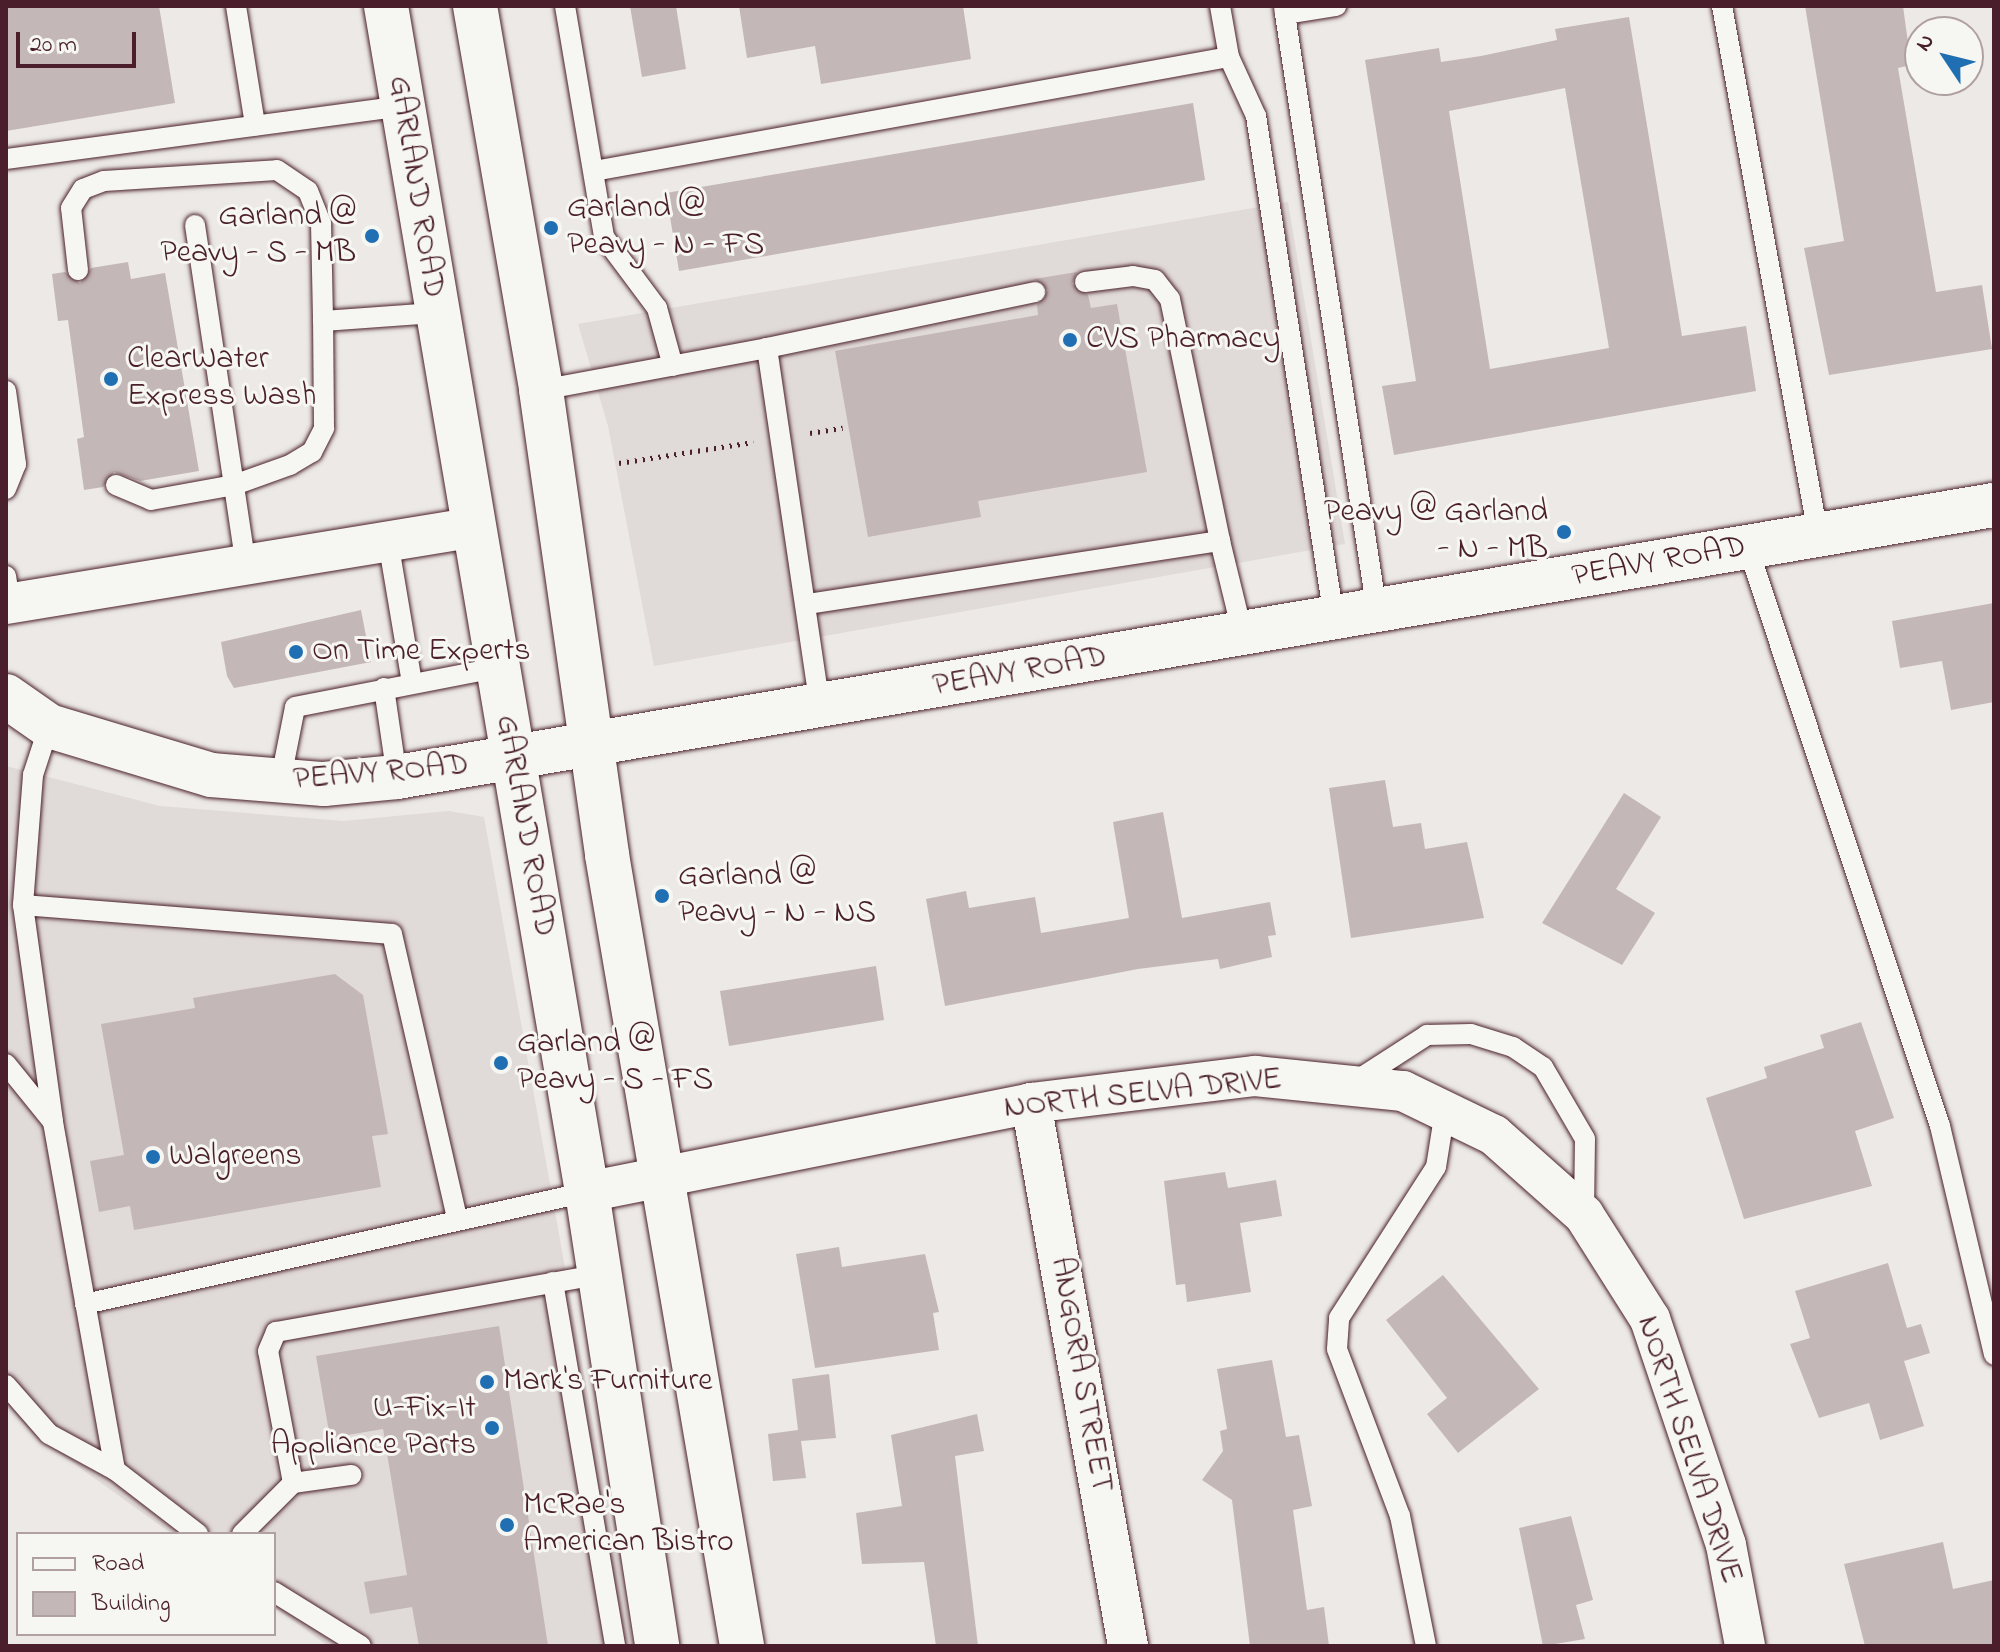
<!DOCTYPE html>
<style>
body{margin:0}
#map{position:relative;width:2000px;height:1652px;overflow:hidden;background:#ece9e6;font-family:"Indie Flower",sans-serif}
div>[style]{position:absolute}
[style*='--x']{left:calc(var(--x)*1px);top:calc(var(--y)*1px);width:calc(var(--w)*1px);rotate:calc(var(--a)*1deg)}
.built>*{inset:0;background:#e0dad8}
.building>*{inset:0;background:#c4b7b7}
.path>*{height:5px;margin-top:-2.5px;transform-origin:0;background:repeating-linear-gradient(90deg,#4a1f2b 0 2px,transparent 0 8px)}
.roads{filter:drop-shadow(0 0 2px #4a1f2b) drop-shadow(0 0 2px #4a1f2b)}
.lane>*{height:20px;margin:-10px;padding:0 10px;transform-origin:10px;border-radius:10px;background:#f6f6f2}
.street>*{height:40px;margin:-20px;padding:0 20px;transform-origin:20px;border-radius:20px;background:#f6f6f2}
.secondary>*{height:44px;margin:-22px;padding:0 22px;transform-origin:22px;border-radius:22px;background:#f6f6f2}
.primary>*{height:44px;margin:-22px;padding:0 22px;transform-origin:22px;border-radius:22px;background:#f6f6f2}
.dots>*{width:22px;height:22px;translate:-50% -50%;box-sizing:border-box;border:4px solid #f6f6f2;border-radius:50%}
span{translate:-50% -50%;white-space:nowrap;text-align:center;line-height:1.15;-webkit-text-stroke:6px #f6f6f2;paint-order:stroke}
.street-label{font-size:32px;color:#4a1f2b}
.poi-label{font-size:32px;color:#4a1f2b}
.left{translate:0 -50%;text-align:left}
.right{translate:-100% -50%;text-align:right}
.frame{position:absolute;inset:0;border:8px solid #4a1f2b;pointer-events:none}
.legend{position:absolute;left:16px;top:1532px;width:260px;height:104px;box-sizing:border-box;background:#f6f6f2;border:2px solid #b1a0a2;margin:0;padding:10px 14px;list-style:none;font-size:24px;color:#4a1f2b}
.legend li{display:flex;align-items:center;gap:16px;height:40px}
.legend b{width:40px;border:2px solid #b1a0a2}
.north{position:absolute;left:1904px;top:16px;width:80px;height:80px;box-sizing:border-box;background:#f6f6f2;border:2px solid #b1a0a2;border-radius:50%;rotate:305deg;font-size:22px;font-weight:700;line-height:32px;text-align:center;color:#4a1f2b}
.north::after{content:'';display:block;margin:auto;width:28px;height:36px;background:#1f6fb2;clip-path:polygon(50% 0,100% 100%,50% 72%,0 100%)}
.scale{position:absolute;left:16px;top:32px;width:120px;height:36px;box-sizing:border-box;border:4px solid #4a1f2b;border-top:0;padding-left:10px;font-size:24px;line-height:28px;white-space:nowrap;color:#4a1f2b;-webkit-text-stroke:6px #f6f6f2;paint-order:stroke}
</style>
<div id="map">
<div class="built">
<i style="clip-path:polygon(1288px 202px,1345px 544px,654px 666px,608px 426px,578px 324px)"></i>
<i style="clip-path:polygon(6px 766px,160px 806px,343px 821px,449px 811px,484px 817px,633px 1646px,328px 1646px,274px 1607px,274px 1534px,172px 1534px,33px 1434px,6px 1402px)"></i>
</div>
<div class="building">
<i style="clip-path:polygon(6px 6px,159px 6px,175px 103px,6px 131px)"></i>
<i style="clip-path:polygon(630px 6px,676px 6px,686px 69px,642px 77px)"></i>
<i style="clip-path:polygon(739px 6px,963px 6px,971px 59px,821px 84px,815px 46px,747px 58px)"></i>
<i style="clip-path:polygon(1805px 6px,1903px 6px,1911px 65px,1898px 68px,1936px 292px,1982px 285px,1992px 349px,1829px 375px,1804px 248px,1844px 241px)"></i>
<i style="clip-path:polygon(evenodd,1629px 17px,1682px 336px,1746px 326px,1756px 391px,1394px 455px,1382px 386px,1416px 381px,1365px 60px,1439px 48px,1441px 62px,1481px 56px,1557px 40px,1555px 29px,1629px 17px,1565px 88px,1609px 348px,1490px 369px,1449px 111px,1565px 88px)"></i>
<i style="clip-path:polygon(1193px 103px,1205px 180px,679px 271px,666px 193px)"></i>
<i style="clip-path:polygon(128px 262px,131px 279px,165px 273px,199px 471px,140px 481px,114px 472px,103px 487px,84px 490px,77px 439px,84px 437px,68px 320px,58px 321px,52px 274px,65px 272px,80px 283px,91px 268px)"></i>
<i style="clip-path:polygon(1077px 272px,1072px 284px,1088px 295px,1091px 308px,1117px 304px,1147px 472px,978px 501px,981px 517px,868px 537px,835px 351px,1038px 315px,1037px 305px,1048px 290px,1034px 279px)"></i>
<i style="clip-path:polygon(1994px 603px,1994px 702px,1951px 710px,1942px 661px,1900px 668px,1892px 621px)"></i>
<i style="clip-path:polygon(361px 610px,371px 662px,234px 688px,227px 676px,221px 642px)"></i>
<i style="clip-path:polygon(1385px 780px,1393px 827px,1421px 823px,1425px 849px,1467px 842px,1484px 918px,1351px 938px,1329px 788px)"></i>
<i style="clip-path:polygon(1624px 793px,1661px 817px,1616px 889px,1655px 913px,1622px 965px,1542px 923px)"></i>
<i style="clip-path:polygon(1163px 812px,1182px 918px,1270px 902px,1276px 935px,1268px 936px,1272px 957px,1220px 969px,1218px 959px,1138px 969px,945px 1006px,926px 899px,966px 891px,969px 908px,1035px 897px,1041px 933px,1129px 918px,1113px 822px)"></i>
<i style="clip-path:polygon(876px 966px,884px 1020px,729px 1046px,720px 991px)"></i>
<i style="clip-path:polygon(335px 974px,363px 995px,388px 1134px,372px 1136px,381px 1187px,134px 1230px,130px 1206px,99px 1212px,90px 1161px,124px 1155px,101px 1024px,195px 1008px,193px 998px)"></i>
<i style="clip-path:polygon(1861px 1022px,1894px 1118px,1855px 1131px,1872px 1186px,1744px 1219px,1706px 1098px,1767px 1078px,1764px 1067px,1824px 1048px,1820px 1035px)"></i>
<i style="clip-path:polygon(1225px 1172px,1228px 1188px,1276px 1180px,1282px 1216px,1240px 1223px,1251px 1292px,1187px 1302px,1185px 1284px,1176px 1285px,1164px 1181px)"></i>
<i style="clip-path:polygon(839px 1247px,842px 1267px,925px 1254px,939px 1312px,933px 1313px,939px 1350px,815px 1368px,796px 1254px)"></i>
<i style="clip-path:polygon(1888px 1263px,1907px 1328px,1921px 1324px,1930px 1353px,1904px 1361px,1924px 1426px,1880px 1440px,1869px 1403px,1819px 1418px,1790px 1344px,1810px 1338px,1795px 1291px)"></i>
<i style="clip-path:polygon(1443px 1275px,1539px 1389px,1458px 1453px,1427px 1414px,1447px 1398px,1386px 1320px)"></i>
<i style="clip-path:polygon(499px 1326px,548px 1646px,419px 1646px,412px 1607px,370px 1614px,364px 1582px,407px 1575px,383px 1429px,330px 1438px,316px 1356px)"></i>
<i style="clip-path:polygon(1272px 1360px,1286px 1437px,1299px 1435px,1312px 1506px,1293px 1510px,1307px 1610px,1324px 1607px,1329px 1646px,1250px 1646px,1232px 1500px,1202px 1480px,1223px 1451px,1220px 1431px,1227px 1429px,1217px 1369px)"></i>
<i style="clip-path:polygon(829px 1374px,836px 1438px,801px 1441px,806px 1478px,773px 1481px,768px 1434px,798px 1430px,792px 1379px)"></i>
<i style="clip-path:polygon(977px 1414px,984px 1451px,955px 1456px,978px 1646px,936px 1646px,924px 1562px,862px 1564px,856px 1513px,902px 1506px,891px 1435px)"></i>
<i style="clip-path:polygon(1571px 1516px,1593px 1600px,1576px 1605px,1585px 1639px,1543px 1646px,1519px 1528px)"></i>
<i style="clip-path:polygon(1943px 1542px,1953px 1589px,1994px 1580px,1994px 1646px,1865px 1646px,1844px 1564px)"></i>
</div>
<div class="path">
<i style="--x:810;--y:433;--w:33;--a:-9"></i>
<i style="--x:619;--y:463;--w:136;--a:-8.9"></i>
</div>
<div class="roads">
<div class="lane">
<i style="--x:236;--y:6;--w:121;--a:80.9"></i>
<i style="--x:565;--y:6;--w:234;--a:80.4"></i>
<i style="--x:604;--y:237;--w:89;--a:53.3"></i>
<i style="--x:657;--y:308;--w:60;--a:74.6"></i>
<i style="--x:1220;--y:6;--w:52;--a:80"></i>
<i style="--x:1284;--y:6;--w:8;--a:83"></i>
<i style="--x:1285;--y:14;--w:52;--a:-8.9"></i>
<i style="--x:1722;--y:6;--w:537;--a:79.7"></i>
<i style="--x:1285;--y:14;--w:605;--a:81.25"></i>
<i style="--x:6;--y:159;--w:400;--a:-7.6"></i>
<i style="--x:594;--y:171;--w:645;--a:-10.18"></i>
<i style="--x:1229;--y:57;--w:65;--a:65.4"></i>
<i style="--x:1256;--y:116;--w:508;--a:81.17"></i>
<i style="--x:195;--y:225;--w:345;--a:81.5"></i>
<i style="--x:78;--y:270;--w:62;--a:-96.4"></i>
<i style="--x:71;--y:208;--w:22;--a:-58"></i>
<i style="--x:83;--y:189;--w:22;--a:-21"></i>
<i style="--x:104;--y:181;--w:173;--a:-3.6"></i>
<i style="--x:277;--y:170;--w:37;--a:34"></i>
<i style="--x:308;--y:191;--w:35;--a:68"></i>
<i style="--x:321;--y:223;--w:98;--a:88.8"></i>
<i style="--x:1085;--y:282;--w:48;--a:-7.1"></i>
<i style="--x:1133;--y:276;--w:22;--a:10"></i>
<i style="--x:1155;--y:280;--w:24;--a:52"></i>
<i style="--x:1170;--y:299;--w:247;--a:78.3"></i>
<i style="--x:767;--y:348;--w:274;--a:-11.8"></i>
<i style="--x:541;--y:390;--w:230;--a:-10.5"></i>
<i style="--x:767;--y:348;--w:364;--a:81.6"></i>
<i style="--x:6;--y:391;--w:74;--a:82.2"></i>
<i style="--x:16;--y:464;--w:27;--a:112"></i>
<i style="--x:116;--y:485;--w:38;--a:23"></i>
<i style="--x:151;--y:500;--w:84;--a:-10.2"></i>
<i style="--x:234;--y:485;--w:59;--a:-19.7"></i>
<i style="--x:290;--y:465;--w:26;--a:-31"></i>
<i style="--x:312;--y:452;--w:27;--a:-63"></i>
<i style="--x:324;--y:428;--w:107;--a:-90.5"></i>
<i style="--x:323;--y:321;--w:112;--a:-4.1"></i>
<i style="--x:388;--y:541;--w:144;--a:80.4"></i>
<i style="--x:1748;--y:548;--w:609;--a:71.62"></i>
<i style="--x:1940;--y:1126;--w:235;--a:76.7"></i>
<i style="--x:6;--y:576;--w:24;--a:81"></i>
<i style="--x:807;--y:604;--w:418;--a:-8.7"></i>
<i style="--x:1220;--y:541;--w:97;--a:76.3"></i>
<i style="--x:384;--y:688;--w:90;--a:81.7"></i>
<i style="--x:49;--y:726;--w:52;--a:108.1"></i>
<i style="--x:33;--y:775;--w:130;--a:94.4"></i>
<i style="--x:23;--y:905;--w:219;--a:82.1"></i>
<i style="--x:280;--y:783;--w:77;--a:-78.8"></i>
<i style="--x:295;--y:707;--w:205;--a:-11"></i>
<i style="--x:23;--y:905;--w:370;--a:4.5"></i>
<i style="--x:392;--y:934;--w:291;--a:77.1"></i>
<i style="--x:6;--y:1064;--w:75;--a:51"></i>
<i style="--x:53;--y:1122;--w:353;--a:79.9"></i>
<i style="--x:115;--y:1470;--w:105;--a:37.6"></i>
<i style="--x:1356;--y:1081;--w:85;--a:-32.9"></i>
<i style="--x:1427;--y:1035;--w:44;--a:-1.3"></i>
<i style="--x:1471;--y:1034;--w:44;--a:17.2"></i>
<i style="--x:1513;--y:1047;--w:36;--a:34"></i>
<i style="--x:1543;--y:1067;--w:83;--a:59.7"></i>
<i style="--x:1585;--y:1139;--w:76;--a:90.8"></i>
<i style="--x:553;--y:1282;--w:369;--a:80.3"></i>
<i style="--x:85;--y:1304;--w:514;--a:-12.58"></i>
<i style="--x:6;--y:1385;--w:65;--a:48.7"></i>
<i style="--x:49;--y:1434;--w:75;--a:28.6"></i>
<i style="--x:293;--y:1483;--w:59;--a:-7.9"></i>
<i style="--x:242;--y:1534;--w:72;--a:-45"></i>
<i style="--x:293;--y:1483;--w:134;--a:-100.7"></i>
<i style="--x:268;--y:1351;--w:21;--a:-67"></i>
<i style="--x:276;--y:1332;--w:329;--a:-10.1"></i>
<i style="--x:274;--y:1592;--w:102;--a:31.8"></i>
<i style="--x:1426;--y:1646;--w:133;--a:-101.3"></i>
<i style="--x:1400;--y:1516;--w:178;--a:-110.7"></i>
<i style="--x:1337;--y:1349;--w:31;--a:-86"></i>
<i style="--x:1339;--y:1318;--w:179;--a:-57.3"></i>
<i style="--x:1436;--y:1167;--w:57;--a:-80.9"></i>
</div>
<div class="street">
<i style="--x:6;--y:604;--w:470;--a:-9.3"></i>
<i style="--x:1031;--y:1103;--w:552;--a:79.87"></i>
<i style="--x:587;--y:1192;--w:453;--a:-11.3"></i>
<i style="--x:1031;--y:1103;--w:226;--a:-6.9"></i>
<i style="--x:1255;--y:1076;--w:149;--a:5.8"></i>
<i style="--x:1403;--y:1091;--w:101;--a:25.8"></i>
<i style="--x:1494;--y:1135;--w:120;--a:41.6"></i>
<i style="--x:1584;--y:1215;--w:123;--a:57.6"></i>
<i style="--x:1650;--y:1319;--w:238;--a:71.4"></i>
<i style="--x:1726;--y:1545;--w:103;--a:79.3"></i>
</div>
<div class="secondary">
<i style="--x:6;--y:696;--w:52;--a:34.9"></i>
<i style="--x:49;--y:726;--w:169;--a:16.8"></i>
<i style="--x:211;--y:775;--w:113;--a:4.6"></i>
<i style="--x:324;--y:784;--w:73;--a:-5.5"></i>
<i style="--x:397;--y:777;--w:1620;--a:-9.67"></i>
</div>
<div class="primary">
<i style="--x:386;--y:6;--w:1203;--a:80.38"></i>
<i style="--x:587;--y:1192;--w:459;--a:81.2"></i>
<i style="--x:475;--y:6;--w:390;--a:80.2"></i>
<i style="--x:541;--y:390;--w:470;--a:81.9"></i>
<i style="--x:607;--y:855;--w:802;--a:80.31"></i>
</div>
</div>
<div class="dots">
<i style="left:551px;top:228px;background:#1f6fb2"></i>
<i style="left:372px;top:236px;background:#1f6fb2"></i>
<i style="left:1070px;top:340px;background:#1f6fb2"></i>
<i style="left:111px;top:379px;background:#1f6fb2"></i>
<i style="left:1564px;top:532px;background:#1f6fb2"></i>
<i style="left:296px;top:652px;background:#1f6fb2"></i>
<i style="left:662px;top:896px;background:#1f6fb2"></i>
<i style="left:501px;top:1063px;background:#1f6fb2"></i>
<i style="left:153px;top:1157px;background:#1f6fb2"></i>
<i style="left:487px;top:1382px;background:#1f6fb2"></i>
<i style="left:492px;top:1428px;background:#1f6fb2"></i>
<i style="left:507px;top:1525px;background:#1f6fb2"></i>
</div>
<div class="street-label">
<span style="left:415px;top:187px;rotate:81deg">GARLAND ROAD</span>
<span style="left:1659px;top:563px;rotate:-10deg">PEAVY ROAD</span>
<span style="left:1020px;top:673px;rotate:-10deg">PEAVY ROAD</span>
<span style="left:381px;top:774px;rotate:-5deg">PEAVY ROAD</span>
<span style="left:524px;top:826px;rotate:80deg">GARLAND ROAD</span>
<span style="left:1143px;top:1095px;rotate:-6deg">NORTH SELVA DRIVE</span>
<span style="left:1080px;top:1375px;rotate:80deg">ANGORA STREET</span>
<span style="left:1688px;top:1450px;rotate:72deg">NORTH SELVA DRIVE</span>
</div>
<div class="poi-label">
<span class="left" style="left:567px;top:228px">Garland @<br>Peavy - N - FS</span>
<span class="right" style="left:356px;top:236px">Garland @<br>Peavy - S - MB</span>
<span class="left" style="left:1086px;top:340px">CVS Pharmacy</span>
<span class="left" style="left:127px;top:379px">ClearWater<br>Express Wash</span>
<span class="right" style="left:1548px;top:532px">Peavy @ Garland<br>- N - MB</span>
<span class="left" style="left:312px;top:652px">On Time Experts</span>
<span class="left" style="left:678px;top:896px">Garland @<br>Peavy - N - NS</span>
<span class="left" style="left:517px;top:1063px">Garland @<br>Peavy - S - FS</span>
<span class="left" style="left:169px;top:1157px">Walgreens</span>
<span class="left" style="left:503px;top:1382px">Mark's Furniture</span>
<span class="right" style="left:476px;top:1428px">U-Fix-It<br>Appliance Parts</span>
<span class="left" style="left:523px;top:1525px">McRae's<br>American Bistro</span>
</div>
<div class="frame"></div>
<ul class="legend">
<li><b style="height:10px;background:#f6f6f2"></b>Road</li>
<li><b style="height:22px;background:#c4b7b7"></b>Building</li>
</ul>
<div class="north">N</div>
<div class="scale">20 m</div>
</div>
